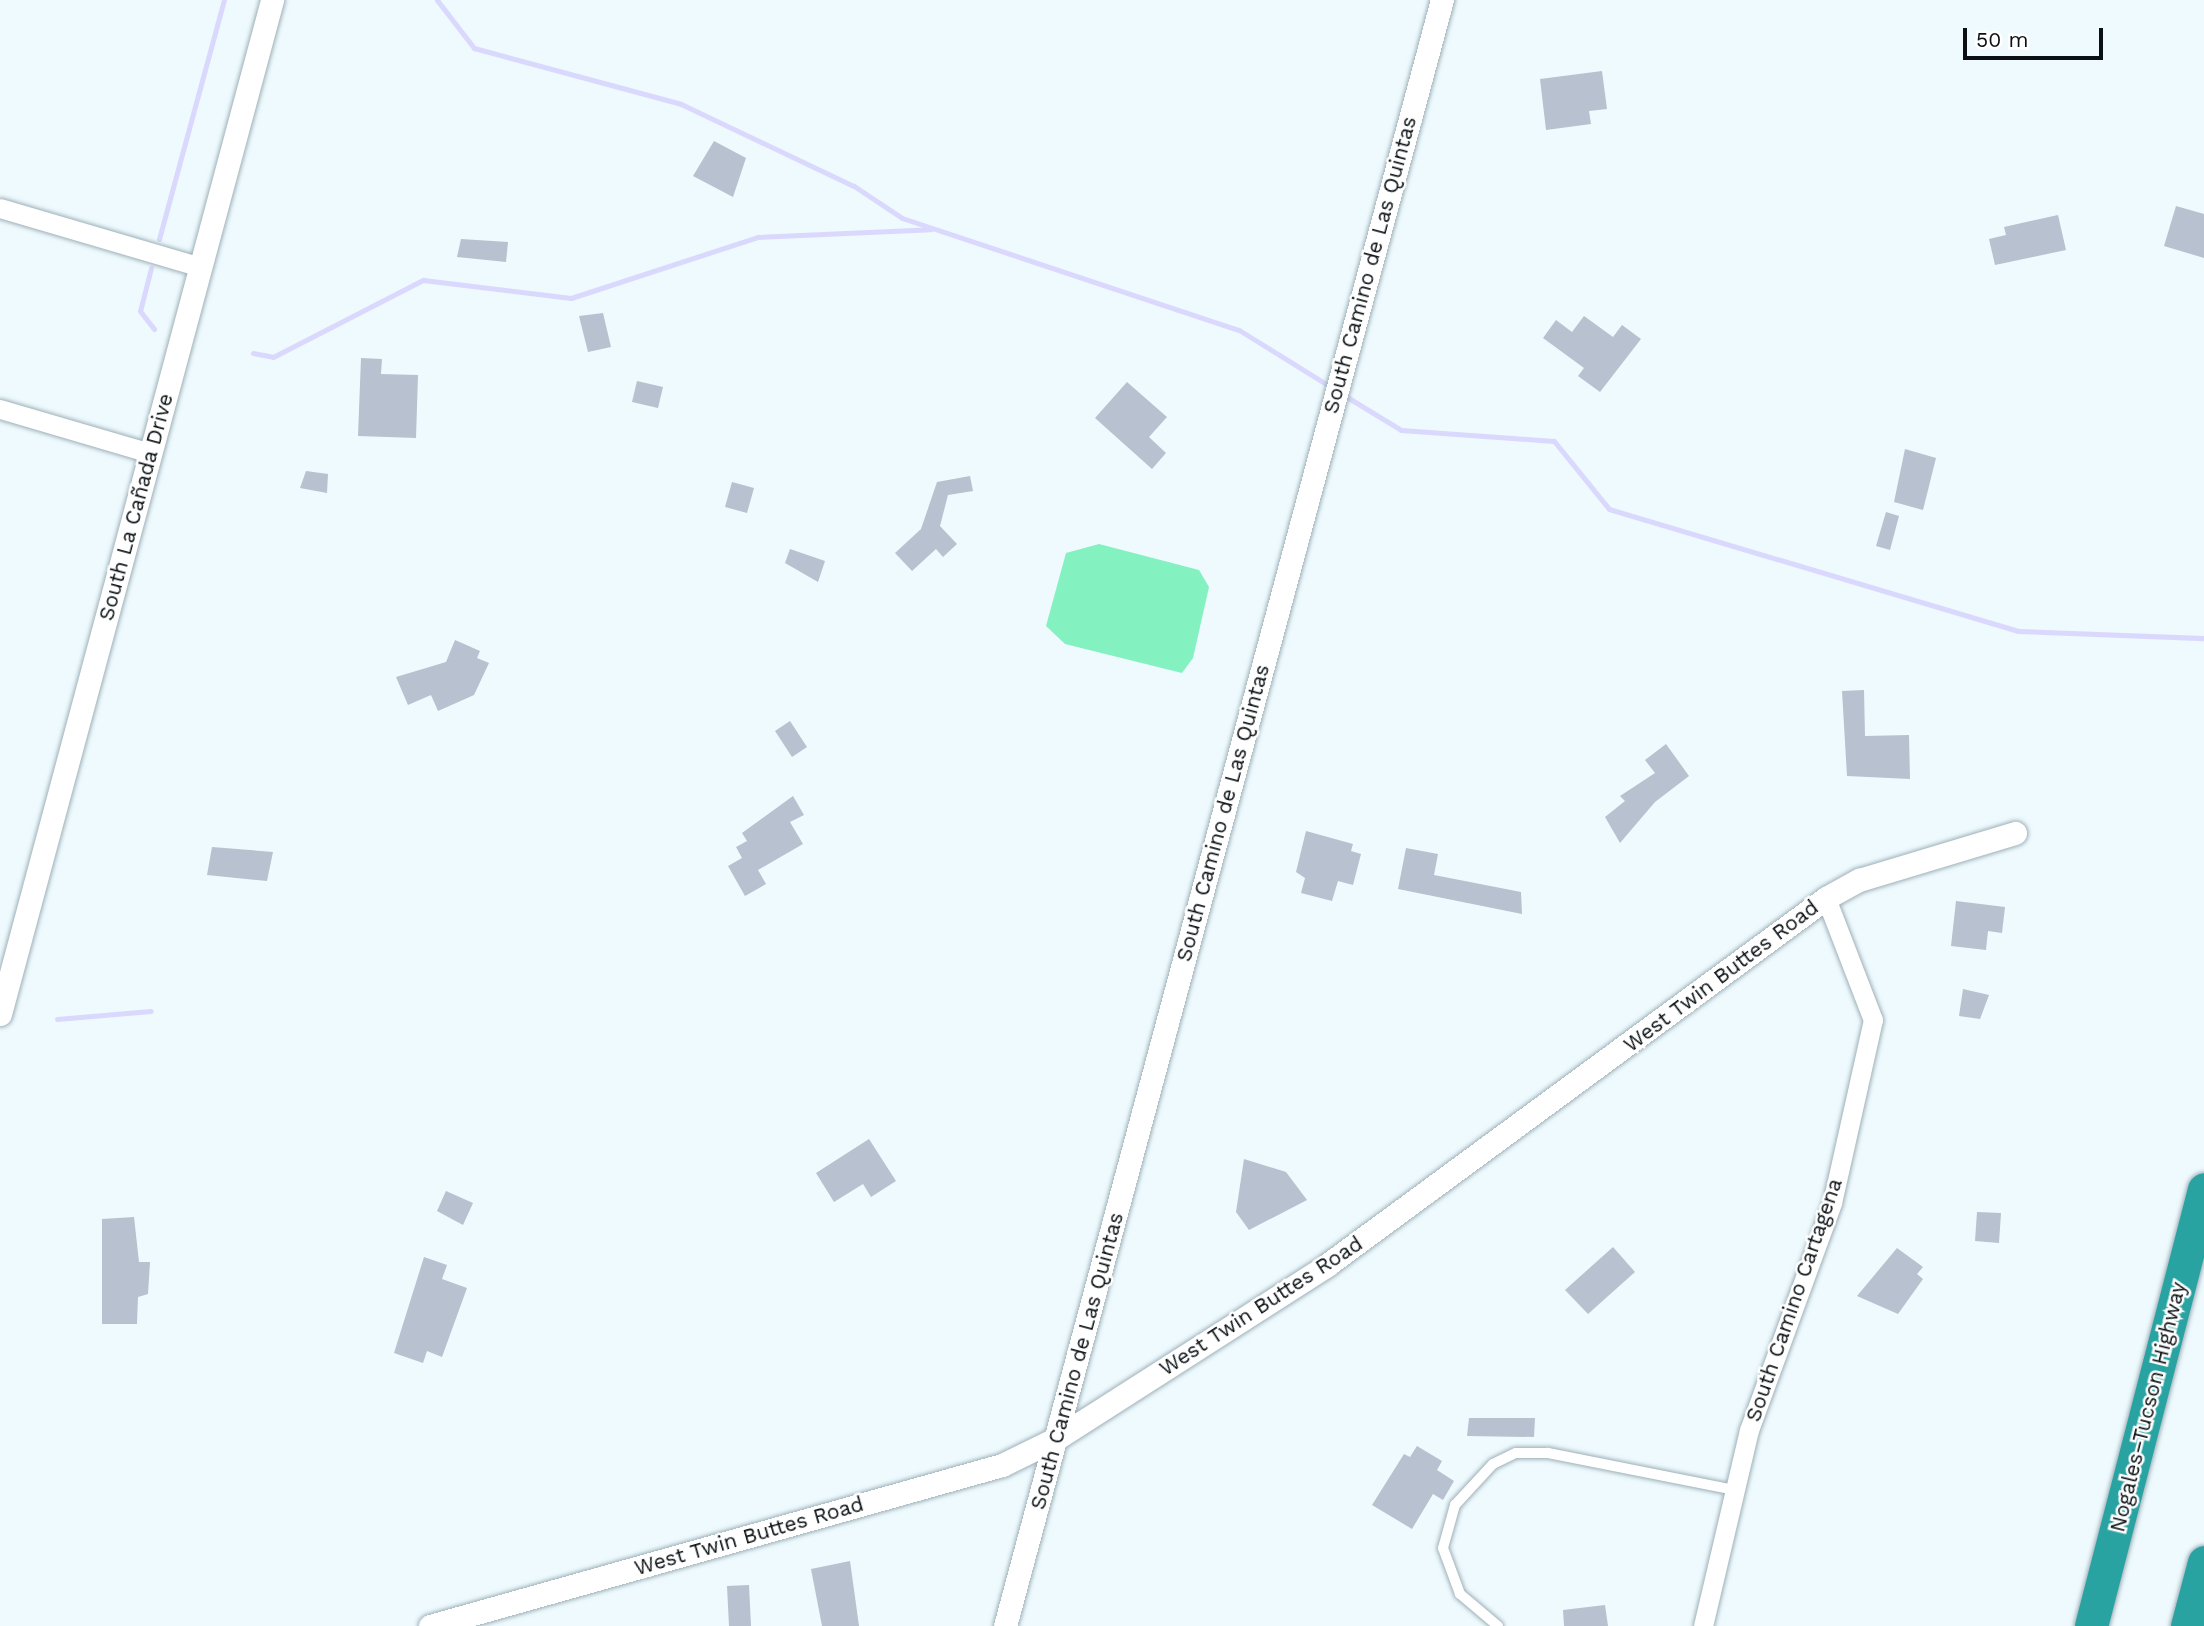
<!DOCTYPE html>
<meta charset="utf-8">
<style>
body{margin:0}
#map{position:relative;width:2204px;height:1626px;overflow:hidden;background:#eefafe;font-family:"Work Sans",sans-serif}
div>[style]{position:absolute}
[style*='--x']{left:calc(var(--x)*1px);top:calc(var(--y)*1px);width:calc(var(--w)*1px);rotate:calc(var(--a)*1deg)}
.green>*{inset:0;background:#84f1c1}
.stream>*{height:5px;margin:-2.5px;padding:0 2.5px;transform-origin:2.5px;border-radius:2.5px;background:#dad8fd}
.building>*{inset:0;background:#b7c1cf}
.roads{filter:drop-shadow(0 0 2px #9eb0b8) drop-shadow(0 0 2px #9eb0b8)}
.service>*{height:10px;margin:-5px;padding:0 5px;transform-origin:5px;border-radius:5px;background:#fff}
.minor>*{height:19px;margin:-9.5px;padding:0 9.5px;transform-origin:9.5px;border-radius:9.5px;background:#fff}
.tertiary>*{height:23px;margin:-11.5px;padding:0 11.5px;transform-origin:11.5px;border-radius:11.5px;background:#fff}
.motorway>*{height:33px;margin:-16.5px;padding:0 16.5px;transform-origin:16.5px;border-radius:16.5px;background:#29a3a2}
span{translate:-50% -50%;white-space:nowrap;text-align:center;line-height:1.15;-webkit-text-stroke:5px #fff;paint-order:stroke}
.street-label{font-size:21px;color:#0a1013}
.scale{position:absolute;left:1963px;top:28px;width:140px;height:32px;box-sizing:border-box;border:4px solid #0a1013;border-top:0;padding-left:9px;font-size:21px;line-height:24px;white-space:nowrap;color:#0a1013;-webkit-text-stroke:5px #fff;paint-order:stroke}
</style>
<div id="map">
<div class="green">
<i style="clip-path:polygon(1099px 544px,1199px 570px,1209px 587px,1193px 658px,1182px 673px,1065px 644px,1046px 626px,1066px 553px)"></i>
</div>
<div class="stream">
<i style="--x:437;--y:0;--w:61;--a:52.4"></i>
<i style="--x:474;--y:48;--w:214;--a:15.1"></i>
<i style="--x:681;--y:104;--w:191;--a:25.4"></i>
<i style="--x:854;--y:186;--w:58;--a:33.7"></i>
<i style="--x:902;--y:218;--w:355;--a:18.4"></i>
<i style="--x:1239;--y:330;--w:108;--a:31.8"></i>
<i style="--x:159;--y:239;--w:248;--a:-74.8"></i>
<i style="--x:151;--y:268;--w:44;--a:104.3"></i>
<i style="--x:140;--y:311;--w:23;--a:52"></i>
<i style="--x:253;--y:353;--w:20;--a:11"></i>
<i style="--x:273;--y:357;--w:169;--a:-27.2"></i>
<i style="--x:423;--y:280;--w:149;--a:6.9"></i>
<i style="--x:571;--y:298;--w:197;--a:-18.1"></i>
<i style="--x:758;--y:237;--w:173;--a:-2.6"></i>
<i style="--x:1342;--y:394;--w:69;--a:31.4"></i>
<i style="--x:1401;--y:430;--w:153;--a:4.1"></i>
<i style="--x:1554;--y:441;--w:87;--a:51"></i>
<i style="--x:1609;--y:509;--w:427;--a:16.6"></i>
<i style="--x:2018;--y:631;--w:186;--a:2.2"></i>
<i style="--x:57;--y:1019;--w:94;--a:-4.9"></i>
</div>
<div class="building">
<i style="clip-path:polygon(1602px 71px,1607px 109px,1589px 111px,1591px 124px,1546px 130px,1540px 79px)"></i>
<i style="clip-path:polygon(714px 141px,746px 158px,733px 197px,693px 176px)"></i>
<i style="clip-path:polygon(2176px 206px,2204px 214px,2204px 258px,2164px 246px)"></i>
<i style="clip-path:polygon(2058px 215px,2066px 250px,1995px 265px,1989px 239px,2006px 235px,2004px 227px)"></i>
<i style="clip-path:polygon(461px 239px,508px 242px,506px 262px,457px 257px)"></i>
<i style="clip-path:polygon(603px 313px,611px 347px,588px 352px,579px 316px)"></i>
<i style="clip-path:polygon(1584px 316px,1613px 337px,1622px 325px,1641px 339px,1600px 392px,1578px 376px,1584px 368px,1543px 338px,1556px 320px,1572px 332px)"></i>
<i style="clip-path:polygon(361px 358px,382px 359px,381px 374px,418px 375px,416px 438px,358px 436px)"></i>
<i style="clip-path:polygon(637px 381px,663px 387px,658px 408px,632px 402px)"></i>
<i style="clip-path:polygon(1127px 382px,1167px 417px,1149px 437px,1166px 453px,1152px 469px,1095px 418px)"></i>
<i style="clip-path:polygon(1905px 449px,1936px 458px,1923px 510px,1894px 502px)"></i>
<i style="clip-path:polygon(306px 471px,328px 474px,327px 493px,300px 488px)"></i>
<i style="clip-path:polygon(970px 476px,973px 491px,948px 495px,940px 526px,957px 544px,943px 557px,936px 549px,912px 571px,895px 553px,921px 529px,937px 482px)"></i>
<i style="clip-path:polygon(732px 482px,754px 488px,747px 513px,725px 507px)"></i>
<i style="clip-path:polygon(1886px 512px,1899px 516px,1890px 550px,1876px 546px)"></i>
<i style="clip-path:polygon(790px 549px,825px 561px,818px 582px,785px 563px)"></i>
<i style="clip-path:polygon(455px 640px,480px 651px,477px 658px,489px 663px,474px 695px,438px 711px,431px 695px,408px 705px,396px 677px,446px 662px)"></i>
<i style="clip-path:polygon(1864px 690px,1865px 736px,1909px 735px,1910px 779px,1847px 776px,1842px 691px)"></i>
<i style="clip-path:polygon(790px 721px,807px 747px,792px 757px,775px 731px)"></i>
<i style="clip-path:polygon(1666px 744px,1689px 776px,1655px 802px,1620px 843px,1605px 817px,1625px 801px,1620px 796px,1655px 773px,1645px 760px)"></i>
<i style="clip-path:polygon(793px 796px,804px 815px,790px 822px,803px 844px,758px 870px,766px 884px,745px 896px,728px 866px,742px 858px,736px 847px,747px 841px,742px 833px)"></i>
<i style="clip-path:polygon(1306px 831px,1353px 844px,1351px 851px,1361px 854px,1353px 885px,1338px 881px,1332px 901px,1301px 893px,1305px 878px,1296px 872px)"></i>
<i style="clip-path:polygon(212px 847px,273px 852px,267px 881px,207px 875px)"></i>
<i style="clip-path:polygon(1406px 848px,1438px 854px,1434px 875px,1521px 892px,1522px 914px,1398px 889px)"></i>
<i style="clip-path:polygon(1956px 901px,2005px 907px,2002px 933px,1988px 931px,1986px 950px,1951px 946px)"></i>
<i style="clip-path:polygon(1963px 989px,1989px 995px,1980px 1019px,1959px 1016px)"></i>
<i style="clip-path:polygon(869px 1139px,896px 1181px,871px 1197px,863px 1184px,834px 1202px,816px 1173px)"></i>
<i style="clip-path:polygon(1244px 1159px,1286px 1172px,1307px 1200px,1249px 1230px,1236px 1212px)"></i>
<i style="clip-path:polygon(446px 1191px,473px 1203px,463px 1225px,437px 1211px)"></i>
<i style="clip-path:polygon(1977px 1212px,2001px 1213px,1999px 1243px,1975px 1241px)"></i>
<i style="clip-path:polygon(134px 1217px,139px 1262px,150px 1262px,148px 1294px,138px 1297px,137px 1324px,102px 1324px,102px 1219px)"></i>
<i style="clip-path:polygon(1613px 1247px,1635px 1272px,1588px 1314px,1565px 1290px)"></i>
<i style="clip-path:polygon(1897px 1248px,1923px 1267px,1917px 1274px,1923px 1279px,1898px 1314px,1857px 1296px)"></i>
<i style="clip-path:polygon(424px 1257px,447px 1265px,442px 1279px,467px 1288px,442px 1357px,427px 1351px,423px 1363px,394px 1353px)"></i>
<i style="clip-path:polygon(1469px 1418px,1535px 1418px,1534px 1437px,1467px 1436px)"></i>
<i style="clip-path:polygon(1417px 1446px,1442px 1461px,1437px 1470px,1454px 1481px,1443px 1500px,1433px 1494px,1412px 1529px,1372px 1505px,1404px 1454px,1410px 1457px)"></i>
<i style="clip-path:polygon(850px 1561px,859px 1626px,822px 1626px,811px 1569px)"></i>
<i style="clip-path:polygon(749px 1585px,751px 1626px,729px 1626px,727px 1586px)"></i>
<i style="clip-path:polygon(1605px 1605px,1608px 1626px,1564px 1626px,1563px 1610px)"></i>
</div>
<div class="roads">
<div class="service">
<i style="--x:1498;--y:1626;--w:50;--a:-139.9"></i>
<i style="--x:1460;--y:1594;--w:49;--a:-110.3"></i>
<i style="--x:1443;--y:1548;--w:45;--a:-74.4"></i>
<i style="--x:1455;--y:1505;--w:56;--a:-47.2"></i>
<i style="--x:1493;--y:1464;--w:25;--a:-26"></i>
<i style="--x:1516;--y:1453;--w:32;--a:0"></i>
<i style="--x:1548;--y:1453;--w:191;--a:11.2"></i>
</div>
<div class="minor">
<i style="--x:0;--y:208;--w:209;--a:16.4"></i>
<i style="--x:0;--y:409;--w:156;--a:16.3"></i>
<i style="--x:1703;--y:1626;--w:201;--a:-76.8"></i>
<i style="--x:1749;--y:1430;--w:242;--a:-69.9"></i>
<i style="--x:1832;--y:1203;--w:188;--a:-77.4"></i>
<i style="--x:1873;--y:1020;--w:131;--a:-111.1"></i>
</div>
<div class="tertiary">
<i style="--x:0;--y:1014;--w:1050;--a:-74.98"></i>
<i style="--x:430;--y:1626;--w:594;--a:-15.72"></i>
<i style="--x:1002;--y:1465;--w:61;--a:-26.1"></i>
<i style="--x:1057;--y:1438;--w:321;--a:-32.6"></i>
<i style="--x:1327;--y:1265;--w:619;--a:-36.33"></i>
<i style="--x:1826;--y:898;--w:38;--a:-29"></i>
<i style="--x:1859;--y:880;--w:163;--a:-16.8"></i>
<i style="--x:1005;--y:1626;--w:1684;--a:-74.96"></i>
</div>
<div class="motorway">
<i style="--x:2091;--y:1626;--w:451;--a:-75.5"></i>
<i style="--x:2187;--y:1626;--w:66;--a:-75.1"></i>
</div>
</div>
<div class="street-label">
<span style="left:1370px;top:265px;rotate:-75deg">South Camino de Las Quintas</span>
<span style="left:136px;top:507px;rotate:-75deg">South La Cañada Drive</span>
<span style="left:1223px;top:813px;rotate:-75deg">South Camino de Las Quintas</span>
<span style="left:1721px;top:976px;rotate:-37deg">West Twin Buttes Road</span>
<span style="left:1794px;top:1300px;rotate:-71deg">South Camino Cartagena</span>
<span style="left:1261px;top:1306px;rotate:-33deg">West Twin Buttes Road</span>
<span style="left:1077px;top:1361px;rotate:-75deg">South Camino de Las Quintas</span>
<span style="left:2148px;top:1407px;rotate:-76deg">Nogales–Tucson Highway</span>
<span style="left:749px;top:1536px;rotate:-16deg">West Twin Buttes Road</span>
</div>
<div class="scale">50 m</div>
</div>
